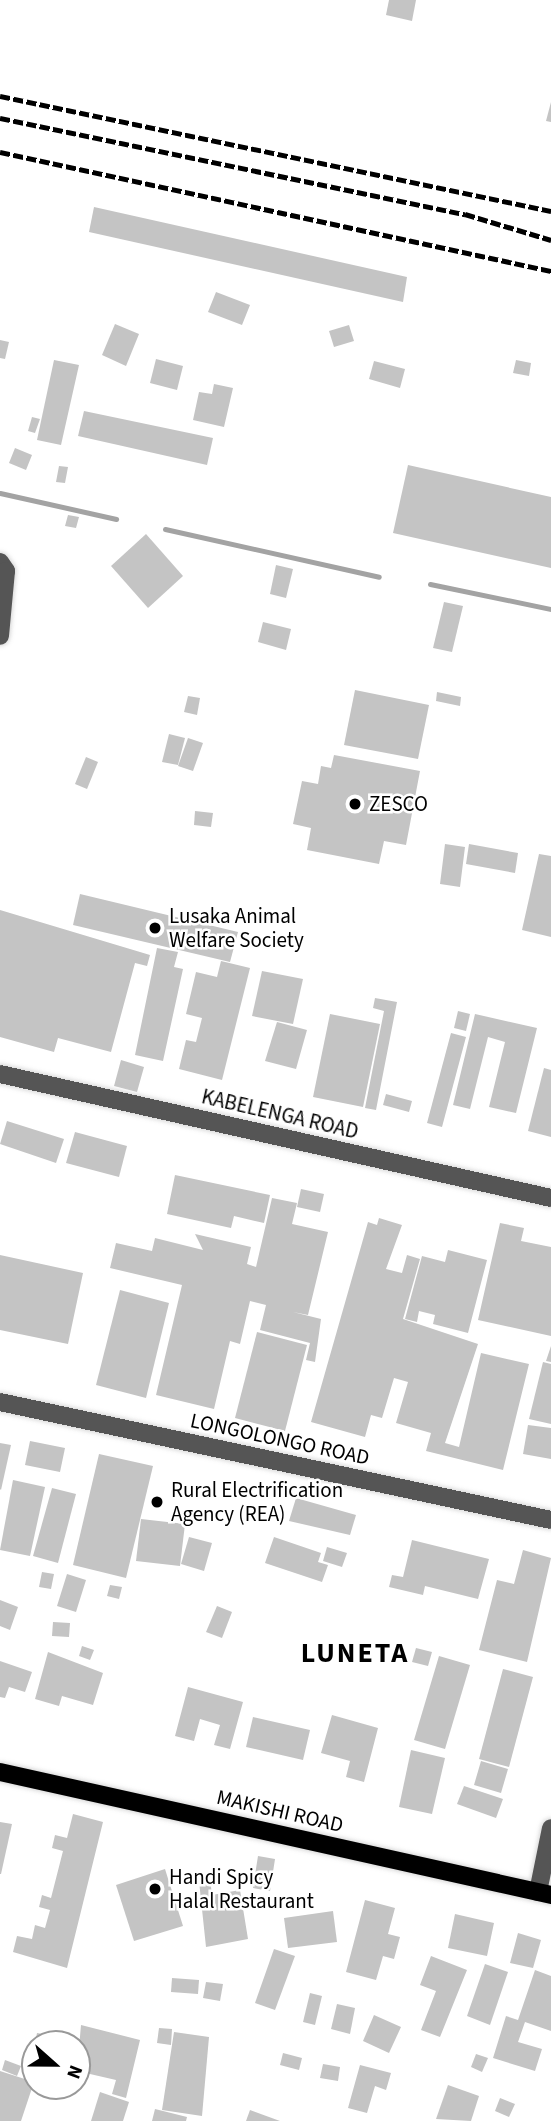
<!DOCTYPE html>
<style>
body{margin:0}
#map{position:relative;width:551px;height:2121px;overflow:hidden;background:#fff;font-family:"Source Sans 3",sans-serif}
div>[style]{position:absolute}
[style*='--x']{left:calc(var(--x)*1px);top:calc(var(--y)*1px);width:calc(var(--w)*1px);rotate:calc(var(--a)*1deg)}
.stream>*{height:5px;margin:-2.5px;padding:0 2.5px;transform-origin:2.5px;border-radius:2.5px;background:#a3a3a3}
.building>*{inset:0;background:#c4c4c4}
.roads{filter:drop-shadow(0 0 2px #dbdbdb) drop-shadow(0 0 2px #dbdbdb)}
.minor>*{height:18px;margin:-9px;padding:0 9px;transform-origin:9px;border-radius:9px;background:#555}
.major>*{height:18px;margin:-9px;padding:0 9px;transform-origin:9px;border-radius:9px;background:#000}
.rail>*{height:5px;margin-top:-2.5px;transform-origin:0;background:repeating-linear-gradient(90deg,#000 0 10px,transparent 0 13.5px)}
.dots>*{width:19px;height:19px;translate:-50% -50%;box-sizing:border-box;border:4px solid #fff;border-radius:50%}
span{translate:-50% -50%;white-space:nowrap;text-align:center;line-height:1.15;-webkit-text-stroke:5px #fff;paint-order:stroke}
.poi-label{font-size:21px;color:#000}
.left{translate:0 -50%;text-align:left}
.street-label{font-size:21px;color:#000}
.district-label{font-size:28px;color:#000;font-weight:700;letter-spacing:2px}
.north{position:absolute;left:21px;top:2030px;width:70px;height:70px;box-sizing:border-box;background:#fff;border:2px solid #999;border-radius:50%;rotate:111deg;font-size:19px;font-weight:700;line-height:28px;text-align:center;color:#000}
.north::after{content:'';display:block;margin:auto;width:24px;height:32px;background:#000;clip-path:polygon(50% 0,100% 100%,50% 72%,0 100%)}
</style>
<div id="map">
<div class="stream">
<i style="--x:0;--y:493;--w:119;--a:12.6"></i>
<i style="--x:165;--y:529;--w:219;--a:12.6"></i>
<i style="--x:430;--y:584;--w:124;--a:11.7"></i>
</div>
<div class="building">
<i style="clip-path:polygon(389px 0,416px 0,412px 21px,386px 15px)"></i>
<i style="clip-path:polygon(551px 102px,551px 122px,546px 121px)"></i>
<i style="clip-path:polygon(94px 207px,407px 277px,403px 302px,89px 232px)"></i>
<i style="clip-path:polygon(216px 292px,250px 305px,242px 325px,208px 312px)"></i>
<i style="clip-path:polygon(115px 324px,139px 334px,126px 366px,102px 355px)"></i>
<i style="clip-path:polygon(349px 325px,354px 341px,334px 347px,329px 331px)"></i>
<i style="clip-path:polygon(0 340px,9px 342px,5px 359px,0 358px)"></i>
<i style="clip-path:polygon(156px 359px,183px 366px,177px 390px,150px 383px)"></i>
<i style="clip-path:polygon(54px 360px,79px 365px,61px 445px,37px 440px)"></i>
<i style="clip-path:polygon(516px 360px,531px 363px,529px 376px,513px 373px)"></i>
<i style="clip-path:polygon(374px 361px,405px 369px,400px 388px,369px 379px)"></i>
<i style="clip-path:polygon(214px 384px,233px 388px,224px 427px,193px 420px,199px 392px,212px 394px)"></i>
<i style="clip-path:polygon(84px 411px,213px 438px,207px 465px,78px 436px)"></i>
<i style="clip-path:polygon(32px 417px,40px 419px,35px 433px,28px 431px)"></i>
<i style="clip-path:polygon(15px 448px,32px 455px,26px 470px,9px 463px)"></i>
<i style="clip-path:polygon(408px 465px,551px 497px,551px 568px,393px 533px)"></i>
<i style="clip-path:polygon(59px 466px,68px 467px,65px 483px,56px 482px)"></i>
<i style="clip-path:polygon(68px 515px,79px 517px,76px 528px,65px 526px)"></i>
<i style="clip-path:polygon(146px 534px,183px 576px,148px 608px,111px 566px)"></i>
<i style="clip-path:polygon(276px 565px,293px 569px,286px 598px,270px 594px)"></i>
<i style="clip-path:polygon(444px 602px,463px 606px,452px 652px,433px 648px)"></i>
<i style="clip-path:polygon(263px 622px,291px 629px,286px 650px,258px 642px)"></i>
<i style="clip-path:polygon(355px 690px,429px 705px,418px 759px,344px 745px)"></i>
<i style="clip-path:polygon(437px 692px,461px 697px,460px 706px,436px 701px)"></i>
<i style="clip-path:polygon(188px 696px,200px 698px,197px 715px,184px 712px)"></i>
<i style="clip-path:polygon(169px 734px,185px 738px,178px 765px,162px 762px)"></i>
<i style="clip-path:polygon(188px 738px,203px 743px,193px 771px,178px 766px)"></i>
<i style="clip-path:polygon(334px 755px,420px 771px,406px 845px,384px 841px,379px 864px,307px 850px,311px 828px,293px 824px,302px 781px,318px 784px,321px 766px,331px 768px)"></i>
<i style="clip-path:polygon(86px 757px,98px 762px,87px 789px,75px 784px)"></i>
<i style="clip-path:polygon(195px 811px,213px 813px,211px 827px,194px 825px)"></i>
<i style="clip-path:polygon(445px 844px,465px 847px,460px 887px,440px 884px)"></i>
<i style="clip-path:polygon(469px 844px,518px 853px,515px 873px,466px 864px)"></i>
<i style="clip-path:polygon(539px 854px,551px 856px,551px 937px,522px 930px)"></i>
<i style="clip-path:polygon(80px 894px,238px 932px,230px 962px,73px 925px)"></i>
<i style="clip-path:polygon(0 910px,150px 955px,147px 966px,135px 963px,111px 1052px,58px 1038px,54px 1052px,0 1037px)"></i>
<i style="clip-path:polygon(157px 948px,178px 952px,174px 967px,183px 969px,163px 1061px,135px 1055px)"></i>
<i style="clip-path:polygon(221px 961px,250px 968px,222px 1080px,179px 1069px,186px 1040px,196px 1042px,202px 1018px,186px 1014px,196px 972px,217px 977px)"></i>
<i style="clip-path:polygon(262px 971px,303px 979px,293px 1024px,252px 1016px)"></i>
<i style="clip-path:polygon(375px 998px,397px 1002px,376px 1110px,365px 1108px,384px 1011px,373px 1008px)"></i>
<i style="clip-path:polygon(458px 1011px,470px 1014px,466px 1031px,454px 1028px)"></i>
<i style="clip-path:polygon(330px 1014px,380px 1024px,363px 1107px,313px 1097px)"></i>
<i style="clip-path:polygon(475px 1014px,537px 1028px,516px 1113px,489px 1107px,505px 1042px,488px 1037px,470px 1109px,453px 1105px)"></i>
<i style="clip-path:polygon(277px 1022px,307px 1030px,296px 1069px,265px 1061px)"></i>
<i style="clip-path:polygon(451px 1033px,466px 1037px,442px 1127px,427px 1123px)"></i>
<i style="clip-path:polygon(121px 1060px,144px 1067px,137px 1092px,114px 1086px)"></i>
<i style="clip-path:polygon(544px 1068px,551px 1070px,551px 1137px,528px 1131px)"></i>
<i style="clip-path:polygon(386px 1094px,412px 1101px,409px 1112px,383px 1105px)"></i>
<i style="clip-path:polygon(7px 1121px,64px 1139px,56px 1163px,0 1144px)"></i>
<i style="clip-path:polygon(75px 1132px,127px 1146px,119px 1177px,66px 1163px)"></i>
<i style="clip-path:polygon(175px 1175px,270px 1195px,264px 1223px,234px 1216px,231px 1228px,167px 1214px)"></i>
<i style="clip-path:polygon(301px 1189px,324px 1194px,320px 1212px,297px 1207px)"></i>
<i style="clip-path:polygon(272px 1198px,297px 1203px,292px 1224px,328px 1232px,308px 1315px,293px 1312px,321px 1319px,315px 1362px,306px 1360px,310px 1343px,260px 1330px,266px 1305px,250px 1301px,240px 1344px,230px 1341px,214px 1409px,156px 1395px,182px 1285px,110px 1268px,116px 1243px,152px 1251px,155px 1238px,203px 1250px,195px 1234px,251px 1247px,247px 1264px,256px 1267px)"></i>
<i style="clip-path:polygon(379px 1218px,402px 1225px,386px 1269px,402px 1273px,407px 1255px,420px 1259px,403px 1319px,478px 1344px,445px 1443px,459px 1447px,481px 1353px,529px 1364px,503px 1470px,426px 1451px,431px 1433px,396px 1423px,408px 1382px,394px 1378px,382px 1418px,371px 1415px,365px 1437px,311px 1422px,368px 1222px,377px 1225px)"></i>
<i style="clip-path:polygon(500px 1223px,524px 1228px,521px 1241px,551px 1247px,551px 1336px,478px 1320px)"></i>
<i style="clip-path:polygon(448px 1250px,487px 1260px,468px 1333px,433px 1324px,435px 1315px,419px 1311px,417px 1322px,405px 1319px,422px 1256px,445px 1262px)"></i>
<i style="clip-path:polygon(0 1255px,83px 1273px,68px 1344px,0 1330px)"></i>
<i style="clip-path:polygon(120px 1290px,169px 1303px,146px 1398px,96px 1385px)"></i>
<i style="clip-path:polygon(257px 1332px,307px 1345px,285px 1431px,235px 1418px)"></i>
<i style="clip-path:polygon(551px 1346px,551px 1362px,546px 1361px)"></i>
<i style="clip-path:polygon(543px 1362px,551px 1364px,551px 1424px,529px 1419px)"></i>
<i style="clip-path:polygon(528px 1425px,551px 1428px,551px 1459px,523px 1454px)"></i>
<i style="clip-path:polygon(30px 1441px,65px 1448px,60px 1472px,25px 1465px)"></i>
<i style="clip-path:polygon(0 1443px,11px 1445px,1px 1490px,0 1489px)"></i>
<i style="clip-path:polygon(99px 1454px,153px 1466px,126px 1578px,73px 1565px)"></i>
<i style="clip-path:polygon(13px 1480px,45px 1487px,30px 1556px,0 1550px)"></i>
<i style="clip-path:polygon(52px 1488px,76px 1494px,58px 1563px,33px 1556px)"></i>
<i style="clip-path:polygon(296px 1498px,356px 1515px,350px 1535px,289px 1521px)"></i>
<i style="clip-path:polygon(141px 1519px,185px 1524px,180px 1566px,136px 1561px)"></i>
<i style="clip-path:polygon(189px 1537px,212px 1543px,204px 1571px,181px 1564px)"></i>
<i style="clip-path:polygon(274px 1537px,321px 1553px,318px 1562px,328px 1565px,322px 1582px,265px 1563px)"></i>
<i style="clip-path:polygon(412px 1540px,489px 1559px,478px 1599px,425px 1586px,423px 1595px,389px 1587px,392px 1575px,403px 1577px)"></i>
<i style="clip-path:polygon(327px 1547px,347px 1553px,342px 1567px,323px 1561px)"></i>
<i style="clip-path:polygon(523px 1550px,551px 1558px,527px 1662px,479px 1650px,497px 1580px,514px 1584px)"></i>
<i style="clip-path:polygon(42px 1572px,54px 1574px,51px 1589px,39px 1587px)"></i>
<i style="clip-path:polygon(67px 1574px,86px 1580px,76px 1612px,57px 1606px)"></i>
<i style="clip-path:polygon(110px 1585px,122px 1587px,119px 1599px,107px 1596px)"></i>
<i style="clip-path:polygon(0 1600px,18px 1607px,10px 1630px,0 1626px)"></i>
<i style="clip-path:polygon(217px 1606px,232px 1612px,222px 1638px,206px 1632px)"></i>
<i style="clip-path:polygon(53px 1622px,70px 1623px,69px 1637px,52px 1636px)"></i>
<i style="clip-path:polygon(82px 1646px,94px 1650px,90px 1660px,79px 1656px)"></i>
<i style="clip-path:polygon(416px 1648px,432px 1652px,428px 1666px,412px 1662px)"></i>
<i style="clip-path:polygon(48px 1652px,103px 1673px,93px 1705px,62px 1696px,59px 1706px,35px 1699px)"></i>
<i style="clip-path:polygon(439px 1656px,470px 1665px,445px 1749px,414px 1740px)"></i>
<i style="clip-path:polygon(0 1661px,32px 1672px,25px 1692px,9px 1687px,5px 1698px,0 1697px)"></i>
<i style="clip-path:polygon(503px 1669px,533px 1677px,509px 1767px,479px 1759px)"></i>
<i style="clip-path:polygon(188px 1687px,243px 1702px,230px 1749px,214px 1745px,220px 1725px,200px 1719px,194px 1741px,175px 1736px)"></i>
<i style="clip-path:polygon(332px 1715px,378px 1728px,364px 1782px,346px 1777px,350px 1761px,321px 1753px)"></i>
<i style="clip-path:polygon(253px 1717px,310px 1730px,303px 1760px,246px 1747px)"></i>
<i style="clip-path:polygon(411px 1750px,445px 1758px,432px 1814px,399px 1807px)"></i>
<i style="clip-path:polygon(481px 1761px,508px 1769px,501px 1793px,474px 1785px)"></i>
<i style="clip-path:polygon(464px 1786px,503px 1799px,496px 1818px,457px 1804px)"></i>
<i style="clip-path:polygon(73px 1814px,103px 1822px,67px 1968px,13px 1952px,17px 1936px,32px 1939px,35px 1925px,45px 1928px,50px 1910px,39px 1907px,42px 1895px,51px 1898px,63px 1851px,52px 1848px,55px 1835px,67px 1838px)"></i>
<i style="clip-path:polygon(0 1822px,12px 1824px,1px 1874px,0 1874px)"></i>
<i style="clip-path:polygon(258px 1856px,275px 1859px,270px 1891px,253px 1888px)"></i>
<i style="clip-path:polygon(165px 1869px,183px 1926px,134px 1941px,116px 1885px)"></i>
<i style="clip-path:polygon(210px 1879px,212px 1895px,240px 1890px,248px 1939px,206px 1947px,199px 1881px)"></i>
<i style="clip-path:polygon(365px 1900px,395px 1908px,388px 1934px,400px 1937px,394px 1959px,383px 1956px,376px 1980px,346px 1972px)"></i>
<i style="clip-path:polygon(333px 1911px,337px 1942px,288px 1948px,284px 1918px)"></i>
<i style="clip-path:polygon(455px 1914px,494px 1923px,487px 1956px,448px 1948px)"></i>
<i style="clip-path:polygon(518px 1933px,541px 1940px,533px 1968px,510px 1963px)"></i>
<i style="clip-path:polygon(274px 1949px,295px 1956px,275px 2010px,255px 2003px)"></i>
<i style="clip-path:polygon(431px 1956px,467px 1970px,440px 2037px,421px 2030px,436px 1991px,420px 1985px)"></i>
<i style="clip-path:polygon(485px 1964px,508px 1972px,490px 2025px,467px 2016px)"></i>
<i style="clip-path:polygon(535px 1970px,551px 1976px,551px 2031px,525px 2022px,518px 2042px,542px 2049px,535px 2071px,493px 2058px,506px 2016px,518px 2020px)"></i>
<i style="clip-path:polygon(172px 1978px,199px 1980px,198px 1994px,171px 1992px)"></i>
<i style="clip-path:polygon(206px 1982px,223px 1984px,220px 2001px,203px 1998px)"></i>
<i style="clip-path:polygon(310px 1993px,322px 1996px,315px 2025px,303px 2022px)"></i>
<i style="clip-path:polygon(337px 2004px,355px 2008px,350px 2034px,331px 2029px)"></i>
<i style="clip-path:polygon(374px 2015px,401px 2027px,389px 2053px,363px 2041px)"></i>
<i style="clip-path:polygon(81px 2025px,140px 2040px,126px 2098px,112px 2094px,116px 2080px,77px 2071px)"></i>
<i style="clip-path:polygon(159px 2028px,172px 2029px,171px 2045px,157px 2043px)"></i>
<i style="clip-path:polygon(174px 2032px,209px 2037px,202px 2116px,162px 2110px)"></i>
<i style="clip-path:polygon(37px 2033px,54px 2036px,53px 2044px,35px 2044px)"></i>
<i style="clip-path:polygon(283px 2053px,302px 2058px,299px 2070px,280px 2065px)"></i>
<i style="clip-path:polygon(476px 2054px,488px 2058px,482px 2072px,471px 2067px)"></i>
<i style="clip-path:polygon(5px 2060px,21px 2066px,17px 2076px,2px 2070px)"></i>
<i style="clip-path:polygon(323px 2064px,340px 2067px,338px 2081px,320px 2078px)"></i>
<i style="clip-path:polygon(360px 2065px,391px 2073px,386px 2090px,375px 2086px,367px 2113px,348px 2108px)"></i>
<i style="clip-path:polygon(0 2071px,34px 2082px,21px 2121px,0 2121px)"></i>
<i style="clip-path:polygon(448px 2085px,479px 2096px,471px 2121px,436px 2119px)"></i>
<i style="clip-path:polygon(100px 2092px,129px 2102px,123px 2121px,91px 2121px)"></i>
<i style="clip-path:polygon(500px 2098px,515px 2104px,509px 2117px,495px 2111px)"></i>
<i style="clip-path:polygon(155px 2109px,187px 2117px,186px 2121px,152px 2121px)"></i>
<i style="clip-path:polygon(250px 2110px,280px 2121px,246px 2121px)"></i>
</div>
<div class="roads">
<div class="minor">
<i style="--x:0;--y:562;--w:11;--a:56"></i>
<i style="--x:6;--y:571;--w:65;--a:95.3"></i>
<i style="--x:0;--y:1074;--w:565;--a:12.68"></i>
<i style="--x:0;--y:1402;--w:563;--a:12.09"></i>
<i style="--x:538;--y:1892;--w:65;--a:-78.5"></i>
</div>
<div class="major">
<i style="--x:0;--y:1772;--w:565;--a:12.58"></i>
</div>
</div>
<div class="rail">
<i style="--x:0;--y:96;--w:563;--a:11.79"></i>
<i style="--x:0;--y:118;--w:475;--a:11.7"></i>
<i style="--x:465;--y:214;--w:90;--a:16.8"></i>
<i style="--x:0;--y:152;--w:564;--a:12.19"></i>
</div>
<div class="dots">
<i style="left:355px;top:804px;background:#000"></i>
<i style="left:155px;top:928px;background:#000"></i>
<i style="left:157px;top:1502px;background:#000"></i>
<i style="left:155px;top:1889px;background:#000"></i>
</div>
<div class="poi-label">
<span class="left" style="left:369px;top:804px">ZESCO</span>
<span class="left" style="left:169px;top:928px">Lusaka Animal<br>Welfare Society</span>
<span class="left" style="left:171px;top:1502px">Rural Electrification<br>Agency (REA)</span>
<span class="left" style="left:169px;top:1889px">Handi Spicy<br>Halal Restaurant</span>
</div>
<div class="street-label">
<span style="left:280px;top:1114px;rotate:13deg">KABELENGA ROAD</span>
<span style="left:280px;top:1439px;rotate:12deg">LONGOLONGO ROAD</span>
<span style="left:280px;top:1811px;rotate:13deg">MAKISHI ROAD</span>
</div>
<div class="district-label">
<span style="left:355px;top:1653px">LUNETA</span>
</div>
<div class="north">N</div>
</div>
